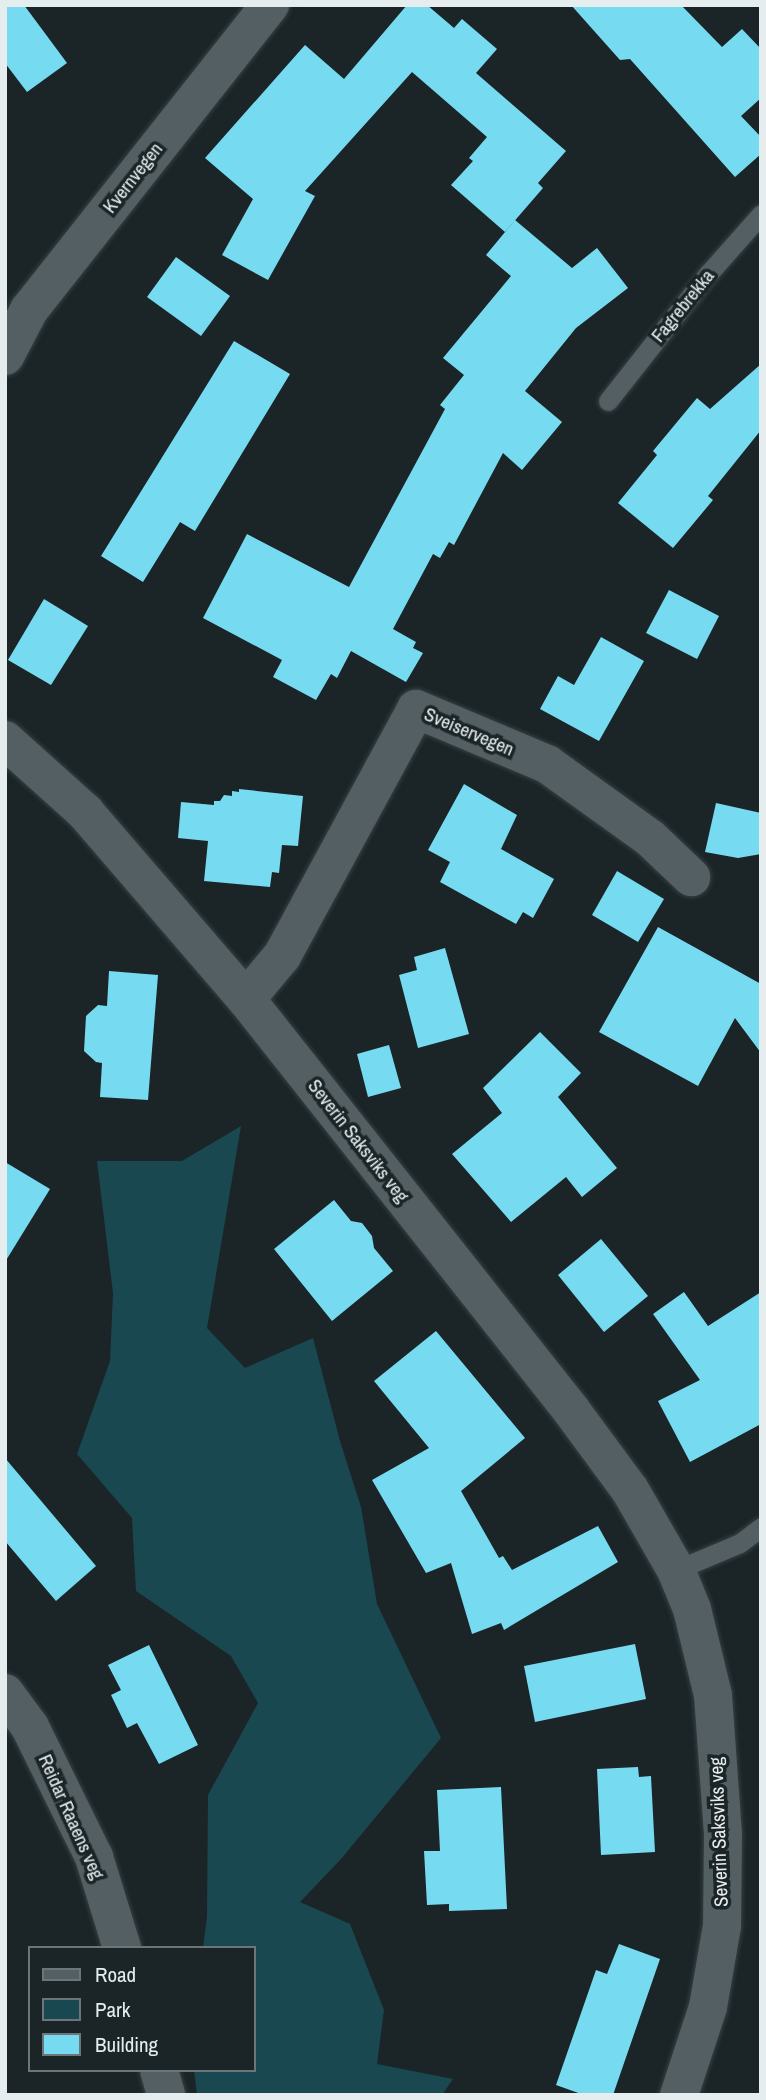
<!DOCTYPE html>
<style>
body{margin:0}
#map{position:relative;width:766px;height:2100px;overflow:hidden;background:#1b2528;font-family:"Archivo Narrow",sans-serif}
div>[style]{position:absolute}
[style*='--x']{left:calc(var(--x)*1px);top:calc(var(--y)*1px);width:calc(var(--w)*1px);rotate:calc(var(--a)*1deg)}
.green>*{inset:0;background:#194851}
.building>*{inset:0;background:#76dbf0}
.roads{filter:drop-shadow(0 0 2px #363f42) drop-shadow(0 0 2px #363f42)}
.service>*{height:19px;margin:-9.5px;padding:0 9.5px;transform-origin:9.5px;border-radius:9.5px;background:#535f62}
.minor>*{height:38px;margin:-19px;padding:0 19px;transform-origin:19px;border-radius:19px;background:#535f62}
span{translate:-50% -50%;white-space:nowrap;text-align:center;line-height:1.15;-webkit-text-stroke:7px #1b2528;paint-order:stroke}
.street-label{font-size:19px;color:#e6edee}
.frame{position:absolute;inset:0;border:7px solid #e6edee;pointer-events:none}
.legend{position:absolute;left:28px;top:1946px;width:228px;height:126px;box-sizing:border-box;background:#1b2528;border:2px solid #6c7577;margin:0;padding:9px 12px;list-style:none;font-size:21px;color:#e6edee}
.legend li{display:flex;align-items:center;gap:14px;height:35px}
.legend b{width:35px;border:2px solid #6c7577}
</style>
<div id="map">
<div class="green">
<i style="clip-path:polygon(241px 1126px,207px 1328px,245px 1368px,313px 1338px,340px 1441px,361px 1507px,377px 1604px,441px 1738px,341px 1859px,300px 1902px,350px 1924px,384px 2010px,377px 2064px,453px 2079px,442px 2095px,197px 2095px,194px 2070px,254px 2070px,254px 1948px,203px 1948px,207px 1917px,208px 1795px,258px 1703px,231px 1656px,136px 1591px,132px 1518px,77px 1454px,110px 1361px,113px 1293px,97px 1161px,182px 1161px)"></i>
</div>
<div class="building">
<i style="clip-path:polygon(5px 5px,24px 5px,67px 63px,27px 92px,5px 63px)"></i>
<i style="clip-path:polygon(407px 5px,427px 5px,454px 28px,462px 19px,497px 49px,476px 73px,566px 151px,538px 183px,543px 188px,505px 232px,451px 185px,473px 161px,469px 158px,487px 137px,412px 72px,305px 191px,315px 196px,268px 280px,222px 255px,253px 199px,205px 158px,305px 45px,344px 79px)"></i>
<i style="clip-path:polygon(571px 5px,681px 5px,722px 47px,742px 29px,761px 49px,761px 98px,741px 116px,761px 137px,761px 154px,735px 177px,630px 59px,620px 60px)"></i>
<i style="clip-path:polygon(515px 220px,572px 268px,597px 248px,628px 288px,576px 328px,525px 391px,562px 422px,522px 470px,503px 453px,454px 545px,449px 542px,440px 558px,433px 554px,393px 629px,416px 642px,413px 648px,423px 653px,406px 682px,351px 651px,337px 678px,331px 674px,316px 700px,273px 677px,282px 660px,203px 618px,247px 534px,349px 587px,445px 409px,440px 405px,464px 375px,443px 358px,511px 276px,486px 255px)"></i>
<i style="clip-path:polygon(176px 257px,230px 296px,201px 336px,147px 297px)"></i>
<i style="clip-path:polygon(234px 341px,290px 374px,195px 531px,180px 522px,143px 582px,101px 556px)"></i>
<i style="clip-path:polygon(761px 364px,761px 430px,708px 496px,713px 500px,673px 548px,618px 503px,657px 455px,653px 451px,697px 398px,710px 409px)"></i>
<i style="clip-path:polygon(669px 590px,719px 616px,697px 659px,646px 633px)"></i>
<i style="clip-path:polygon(44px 599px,88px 626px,51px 685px,8px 660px)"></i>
<i style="clip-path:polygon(601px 637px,644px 661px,599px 741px,540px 709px,558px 676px,574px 685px)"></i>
<i style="clip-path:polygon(464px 784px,517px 815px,501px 849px,554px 879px,533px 918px,523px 912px,516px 924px,440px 882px,450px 862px,428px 850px)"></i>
<i style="clip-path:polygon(239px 789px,303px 796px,298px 846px,282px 845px,279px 873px,272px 872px,270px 887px,204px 881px,208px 841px,178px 838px,181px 802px,214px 805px,214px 801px,220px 801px,224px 795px,232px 796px,232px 791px,239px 792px)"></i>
<i style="clip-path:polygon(716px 803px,761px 813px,761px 854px,738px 858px,705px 852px)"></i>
<i style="clip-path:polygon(617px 871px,664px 899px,638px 942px,592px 915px)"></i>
<i style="clip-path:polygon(658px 927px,761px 984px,761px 1053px,735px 1018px,698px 1086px,599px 1032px)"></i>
<i style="clip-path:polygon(445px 948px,469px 1034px,418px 1048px,399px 975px,417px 970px,414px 957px)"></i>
<i style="clip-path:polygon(109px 971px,158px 975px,148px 1100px,100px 1097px,102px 1063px,96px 1062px,84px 1051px,86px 1016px,98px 1005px,107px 1006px)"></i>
<i style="clip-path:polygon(540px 1032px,581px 1073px,558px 1097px,617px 1168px,582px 1197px,566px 1177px,511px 1222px,452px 1154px,502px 1113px,483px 1088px)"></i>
<i style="clip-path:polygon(389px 1045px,401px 1088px,368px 1097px,357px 1054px)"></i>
<i style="clip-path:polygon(5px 1162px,50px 1189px,5px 1262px)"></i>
<i style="clip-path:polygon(334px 1200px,351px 1221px,362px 1223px,372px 1236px,374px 1248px,393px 1271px,332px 1321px,274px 1249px)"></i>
<i style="clip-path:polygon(601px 1239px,648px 1296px,604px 1332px,558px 1275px)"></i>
<i style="clip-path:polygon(684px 1292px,708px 1326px,761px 1292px,761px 1424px,690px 1462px,658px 1401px,700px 1380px,653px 1314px)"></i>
<i style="clip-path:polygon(436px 1331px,525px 1438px,461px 1491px,499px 1558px,503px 1556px,512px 1570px,598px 1526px,618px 1562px,504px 1630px,501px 1623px,472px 1634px,451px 1563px,426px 1573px,372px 1480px,429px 1448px,374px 1381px)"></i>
<i style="clip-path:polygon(5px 1458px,96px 1566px,56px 1601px,5px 1541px)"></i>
<i style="clip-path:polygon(635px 1644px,646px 1699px,535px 1722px,524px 1666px)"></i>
<i style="clip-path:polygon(149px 1645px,198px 1745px,159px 1764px,137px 1723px,127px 1728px,111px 1695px,121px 1690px,108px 1665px)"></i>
<i style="clip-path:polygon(638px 1767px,639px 1777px,651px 1776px,655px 1852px,601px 1855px,597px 1769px)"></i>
<i style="clip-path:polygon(501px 1787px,507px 1909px,449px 1911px,449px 1904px,427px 1905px,424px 1851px,440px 1851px,437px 1790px)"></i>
<i style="clip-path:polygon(619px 1944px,660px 1959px,613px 2095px,584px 2095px,556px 2085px,596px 1970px,607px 1974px)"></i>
</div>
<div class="roads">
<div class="service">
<i style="--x:608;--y:401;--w:162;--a:-51.8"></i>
<i style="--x:708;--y:274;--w:80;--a:-48.5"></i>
<i style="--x:676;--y:1570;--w:69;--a:-22.9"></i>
<i style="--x:740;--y:1543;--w:26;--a:-37"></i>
</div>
<div class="minor">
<i style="--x:5;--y:356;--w:52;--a:-62.4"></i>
<i style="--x:29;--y:310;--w:389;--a:-51.7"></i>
<i style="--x:5;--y:740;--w:108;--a:42"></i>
<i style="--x:85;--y:812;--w:247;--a:49.3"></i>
<i style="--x:246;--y:999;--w:524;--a:51.66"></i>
<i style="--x:571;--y:1410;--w:99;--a:53.6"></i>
<i style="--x:630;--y:1490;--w:92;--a:60.1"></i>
<i style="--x:676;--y:1570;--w:42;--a:67.7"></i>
<i style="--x:692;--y:1609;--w:89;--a:76.3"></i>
<i style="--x:713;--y:1695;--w:139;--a:85.9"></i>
<i style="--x:723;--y:1834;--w:92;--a:90.6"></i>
<i style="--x:722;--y:1926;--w:82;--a:99.8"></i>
<i style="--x:708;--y:2007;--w:93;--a:108.2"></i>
<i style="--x:246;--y:999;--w:56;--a:-50.1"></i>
<i style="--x:282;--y:956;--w:281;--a:-61.5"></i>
<i style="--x:416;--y:709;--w:142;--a:22.8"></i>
<i style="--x:547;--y:764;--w:127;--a:35.7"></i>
<i style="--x:650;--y:838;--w:57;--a:43.6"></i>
<i style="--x:5;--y:1693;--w:42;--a:53.7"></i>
<i style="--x:30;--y:1727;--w:145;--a:63.8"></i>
<i style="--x:94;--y:1857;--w:95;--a:72.9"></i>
<i style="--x:159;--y:2070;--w:26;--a:74"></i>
</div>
</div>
<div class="street-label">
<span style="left:133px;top:178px;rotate:-52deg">Kvernvegen</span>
<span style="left:683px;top:306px;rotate:-51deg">Fagrebrekka</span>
<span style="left:469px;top:732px;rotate:23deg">Sveiservegen</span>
<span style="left:358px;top:1141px;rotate:52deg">Severin Saksviks veg</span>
<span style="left:71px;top:1817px;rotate:66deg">Reidar Raaens veg</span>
<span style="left:719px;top:1832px;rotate:-92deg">Severin Saksviks veg</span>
</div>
<div class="frame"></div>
<ul class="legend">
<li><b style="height:9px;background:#535f62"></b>Road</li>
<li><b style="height:19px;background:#194851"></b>Park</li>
<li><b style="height:19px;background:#76dbf0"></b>Building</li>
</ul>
</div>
